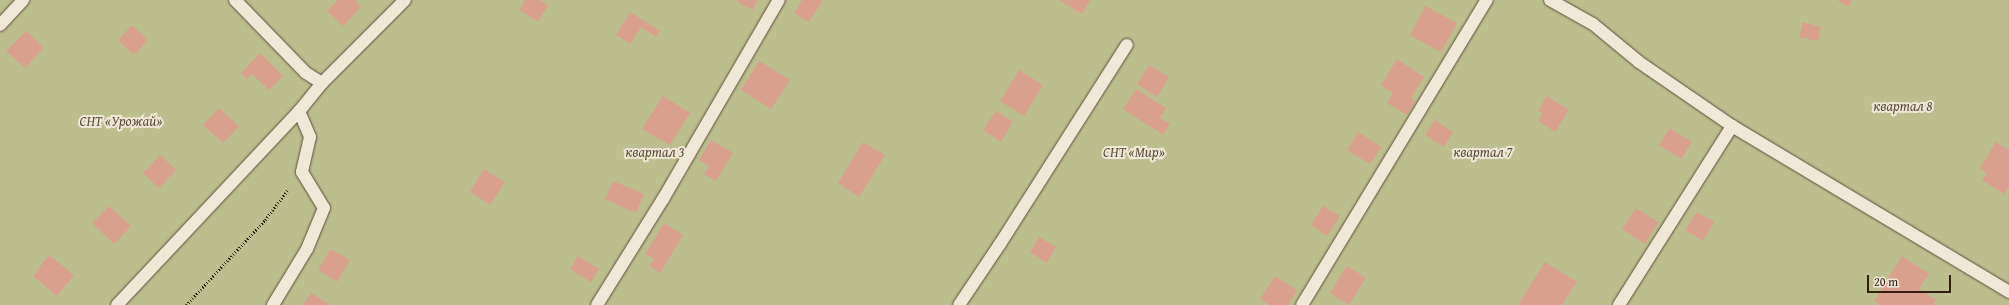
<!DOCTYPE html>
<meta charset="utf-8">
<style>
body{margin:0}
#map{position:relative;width:2009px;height:305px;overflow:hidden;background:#e7dcc1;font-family:"Gentium Book Plus",serif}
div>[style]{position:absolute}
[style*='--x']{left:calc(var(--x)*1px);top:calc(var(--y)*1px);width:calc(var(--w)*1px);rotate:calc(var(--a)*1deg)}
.green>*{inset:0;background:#bcbe8e}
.building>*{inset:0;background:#d9a08e}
.path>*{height:2.5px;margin-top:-1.25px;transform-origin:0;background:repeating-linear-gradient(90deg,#331d0f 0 1px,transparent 0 3px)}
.roads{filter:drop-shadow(0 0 1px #604d3c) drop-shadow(0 0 1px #604d3c)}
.lane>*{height:12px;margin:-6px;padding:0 6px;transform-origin:6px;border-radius:6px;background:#efe8d7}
span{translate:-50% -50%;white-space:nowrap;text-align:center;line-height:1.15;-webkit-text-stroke:4px #efe8d7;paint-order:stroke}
.park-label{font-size:14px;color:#5c4d35;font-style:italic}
.scale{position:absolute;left:1867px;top:275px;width:84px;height:18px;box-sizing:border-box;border:2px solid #331d0f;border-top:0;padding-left:5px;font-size:12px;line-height:14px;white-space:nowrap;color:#331d0f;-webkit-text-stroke:3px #efe8d7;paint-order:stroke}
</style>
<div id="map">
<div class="green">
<i style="clip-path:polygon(0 0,2009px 0,2009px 305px,0 305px)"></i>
</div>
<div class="building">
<i style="clip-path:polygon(338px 0,355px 0,361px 7px,343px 26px,327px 11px)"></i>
<i style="clip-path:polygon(525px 0,540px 0,548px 5px,538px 22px,519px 10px)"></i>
<i style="clip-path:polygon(738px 0,757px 0,753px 10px,737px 2px)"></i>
<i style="clip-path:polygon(802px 0,823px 0,809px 22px,794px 13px)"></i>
<i style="clip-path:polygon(1059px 0,1090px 0,1082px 14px)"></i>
<i style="clip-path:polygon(1837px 0,1852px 0,1848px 7px)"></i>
<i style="clip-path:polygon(1425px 6px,1457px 23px,1441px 52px,1410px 35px)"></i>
<i style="clip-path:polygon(630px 12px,660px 31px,656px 37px,641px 27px,630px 44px,616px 35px)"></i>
<i style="clip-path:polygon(1803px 22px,1821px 27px,1818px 41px,1799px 37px)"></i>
<i style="clip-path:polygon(132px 25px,148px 40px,134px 55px,118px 40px)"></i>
<i style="clip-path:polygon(26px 31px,44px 48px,25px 68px,6px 51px)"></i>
<i style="clip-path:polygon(260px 53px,283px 76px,269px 90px,252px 74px,247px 79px,241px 73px)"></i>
<i style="clip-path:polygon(1397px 59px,1424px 77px,1411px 98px,1415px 101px,1407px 115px,1387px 103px,1393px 93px,1381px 85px)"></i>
<i style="clip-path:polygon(759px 61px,790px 80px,771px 109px,741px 90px)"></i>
<i style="clip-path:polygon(1149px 65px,1169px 77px,1157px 97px,1137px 84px)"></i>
<i style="clip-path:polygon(1019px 70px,1043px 85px,1024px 116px,1000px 101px)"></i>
<i style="clip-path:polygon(1136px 89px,1166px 108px,1160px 118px,1170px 124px,1163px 135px,1123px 109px)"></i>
<i style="clip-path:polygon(663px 96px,690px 113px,670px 145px,642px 129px)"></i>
<i style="clip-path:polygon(1547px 96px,1569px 110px,1555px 132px,1538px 121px,1543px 114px,1538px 110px)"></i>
<i style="clip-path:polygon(219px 108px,239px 126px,223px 143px,203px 125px)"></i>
<i style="clip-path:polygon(996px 111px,1013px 122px,1001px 142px,983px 130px)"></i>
<i style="clip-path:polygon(1435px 120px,1453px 132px,1444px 147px,1425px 135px)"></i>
<i style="clip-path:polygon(1670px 128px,1692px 142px,1681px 159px,1659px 145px)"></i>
<i style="clip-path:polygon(1358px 132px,1381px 147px,1370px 164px,1347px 150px)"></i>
<i style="clip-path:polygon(711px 140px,733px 153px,716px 181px,704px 174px,709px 166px,699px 160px)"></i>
<i style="clip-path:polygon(863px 142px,885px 155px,859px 197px,838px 183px)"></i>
<i style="clip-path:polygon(1996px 142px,2009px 150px,2009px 186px,2004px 194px,1982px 180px,1987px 173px,1980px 168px)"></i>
<i style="clip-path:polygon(160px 155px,176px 170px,159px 188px,143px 173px)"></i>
<i style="clip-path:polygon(484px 169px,505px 182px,490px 205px,470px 192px)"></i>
<i style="clip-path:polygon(613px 181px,644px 194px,636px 213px,605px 199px)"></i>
<i style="clip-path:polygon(109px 206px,131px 226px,114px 244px,92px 223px)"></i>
<i style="clip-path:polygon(1323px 206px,1340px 216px,1327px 236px,1311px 225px)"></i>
<i style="clip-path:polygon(1636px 208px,1658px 222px,1645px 244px,1622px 229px)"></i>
<i style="clip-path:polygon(1697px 212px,1714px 222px,1703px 241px,1685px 230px)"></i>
<i style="clip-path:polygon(664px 223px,683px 235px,660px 273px,649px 266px,654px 259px,645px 254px)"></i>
<i style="clip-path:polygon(1039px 237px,1056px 247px,1047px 263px,1030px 252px)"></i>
<i style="clip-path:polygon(331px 249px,350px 260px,337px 282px,318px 270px)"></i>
<i style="clip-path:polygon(49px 255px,74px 275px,57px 296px,33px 276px)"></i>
<i style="clip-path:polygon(578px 256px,599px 269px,591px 282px,570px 269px)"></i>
<i style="clip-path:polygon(1902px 256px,1929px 274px,1919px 289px,1936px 300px,1933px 305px,1880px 305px,1874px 301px)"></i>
<i style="clip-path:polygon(1545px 262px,1577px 282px,1562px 305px,1518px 305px)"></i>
<i style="clip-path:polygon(1347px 266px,1366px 278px,1349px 305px,1330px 293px)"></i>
<i style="clip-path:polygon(1275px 276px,1297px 290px,1288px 305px,1269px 305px,1260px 299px)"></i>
<i style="clip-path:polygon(311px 293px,330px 305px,303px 305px)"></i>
</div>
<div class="path">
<i style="--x:186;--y:305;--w:116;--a:-47.1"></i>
<i style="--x:265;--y:220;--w:38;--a:-53"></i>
</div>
<div class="roads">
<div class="lane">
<i style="--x:235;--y:0;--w:102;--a:45.8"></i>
<i style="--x:306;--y:73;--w:19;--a:32"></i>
<i style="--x:322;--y:83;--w:36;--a:129"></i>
<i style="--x:299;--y:111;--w:28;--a:67"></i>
<i style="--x:310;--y:137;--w:36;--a:103"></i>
<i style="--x:302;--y:172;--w:42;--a:58.6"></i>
<i style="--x:324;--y:208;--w:44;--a:112.5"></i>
<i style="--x:307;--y:249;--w:66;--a:121.3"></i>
<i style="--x:1550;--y:0;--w:49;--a:29.2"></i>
<i style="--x:1593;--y:24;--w:60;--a:39.6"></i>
<i style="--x:1639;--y:62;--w:113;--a:34.5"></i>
<i style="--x:1732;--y:126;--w:323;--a:30.9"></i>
<i style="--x:0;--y:25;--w:34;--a:-47"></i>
<i style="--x:322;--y:83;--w:117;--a:-45"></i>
<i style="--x:117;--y:305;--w:266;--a:-46.8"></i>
<i style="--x:597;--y:305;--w:125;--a:-58.1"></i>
<i style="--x:663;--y:199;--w:230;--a:-59.8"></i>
<i style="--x:959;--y:305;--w:73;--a:-56.1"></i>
<i style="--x:1000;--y:244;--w:236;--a:-57.5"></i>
<i style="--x:1302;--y:305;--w:357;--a:-58.8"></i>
<i style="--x:1619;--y:305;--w:212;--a:-57.7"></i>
</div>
</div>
<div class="park-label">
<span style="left:1903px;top:106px">квартал 8</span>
<span style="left:121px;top:121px">СНТ «Урожай»</span>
<span style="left:655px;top:152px">квартал 3</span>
<span style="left:1134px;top:152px">СНТ «Мир»</span>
<span style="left:1483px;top:152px">квартал 7</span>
</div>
<div class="scale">20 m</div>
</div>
